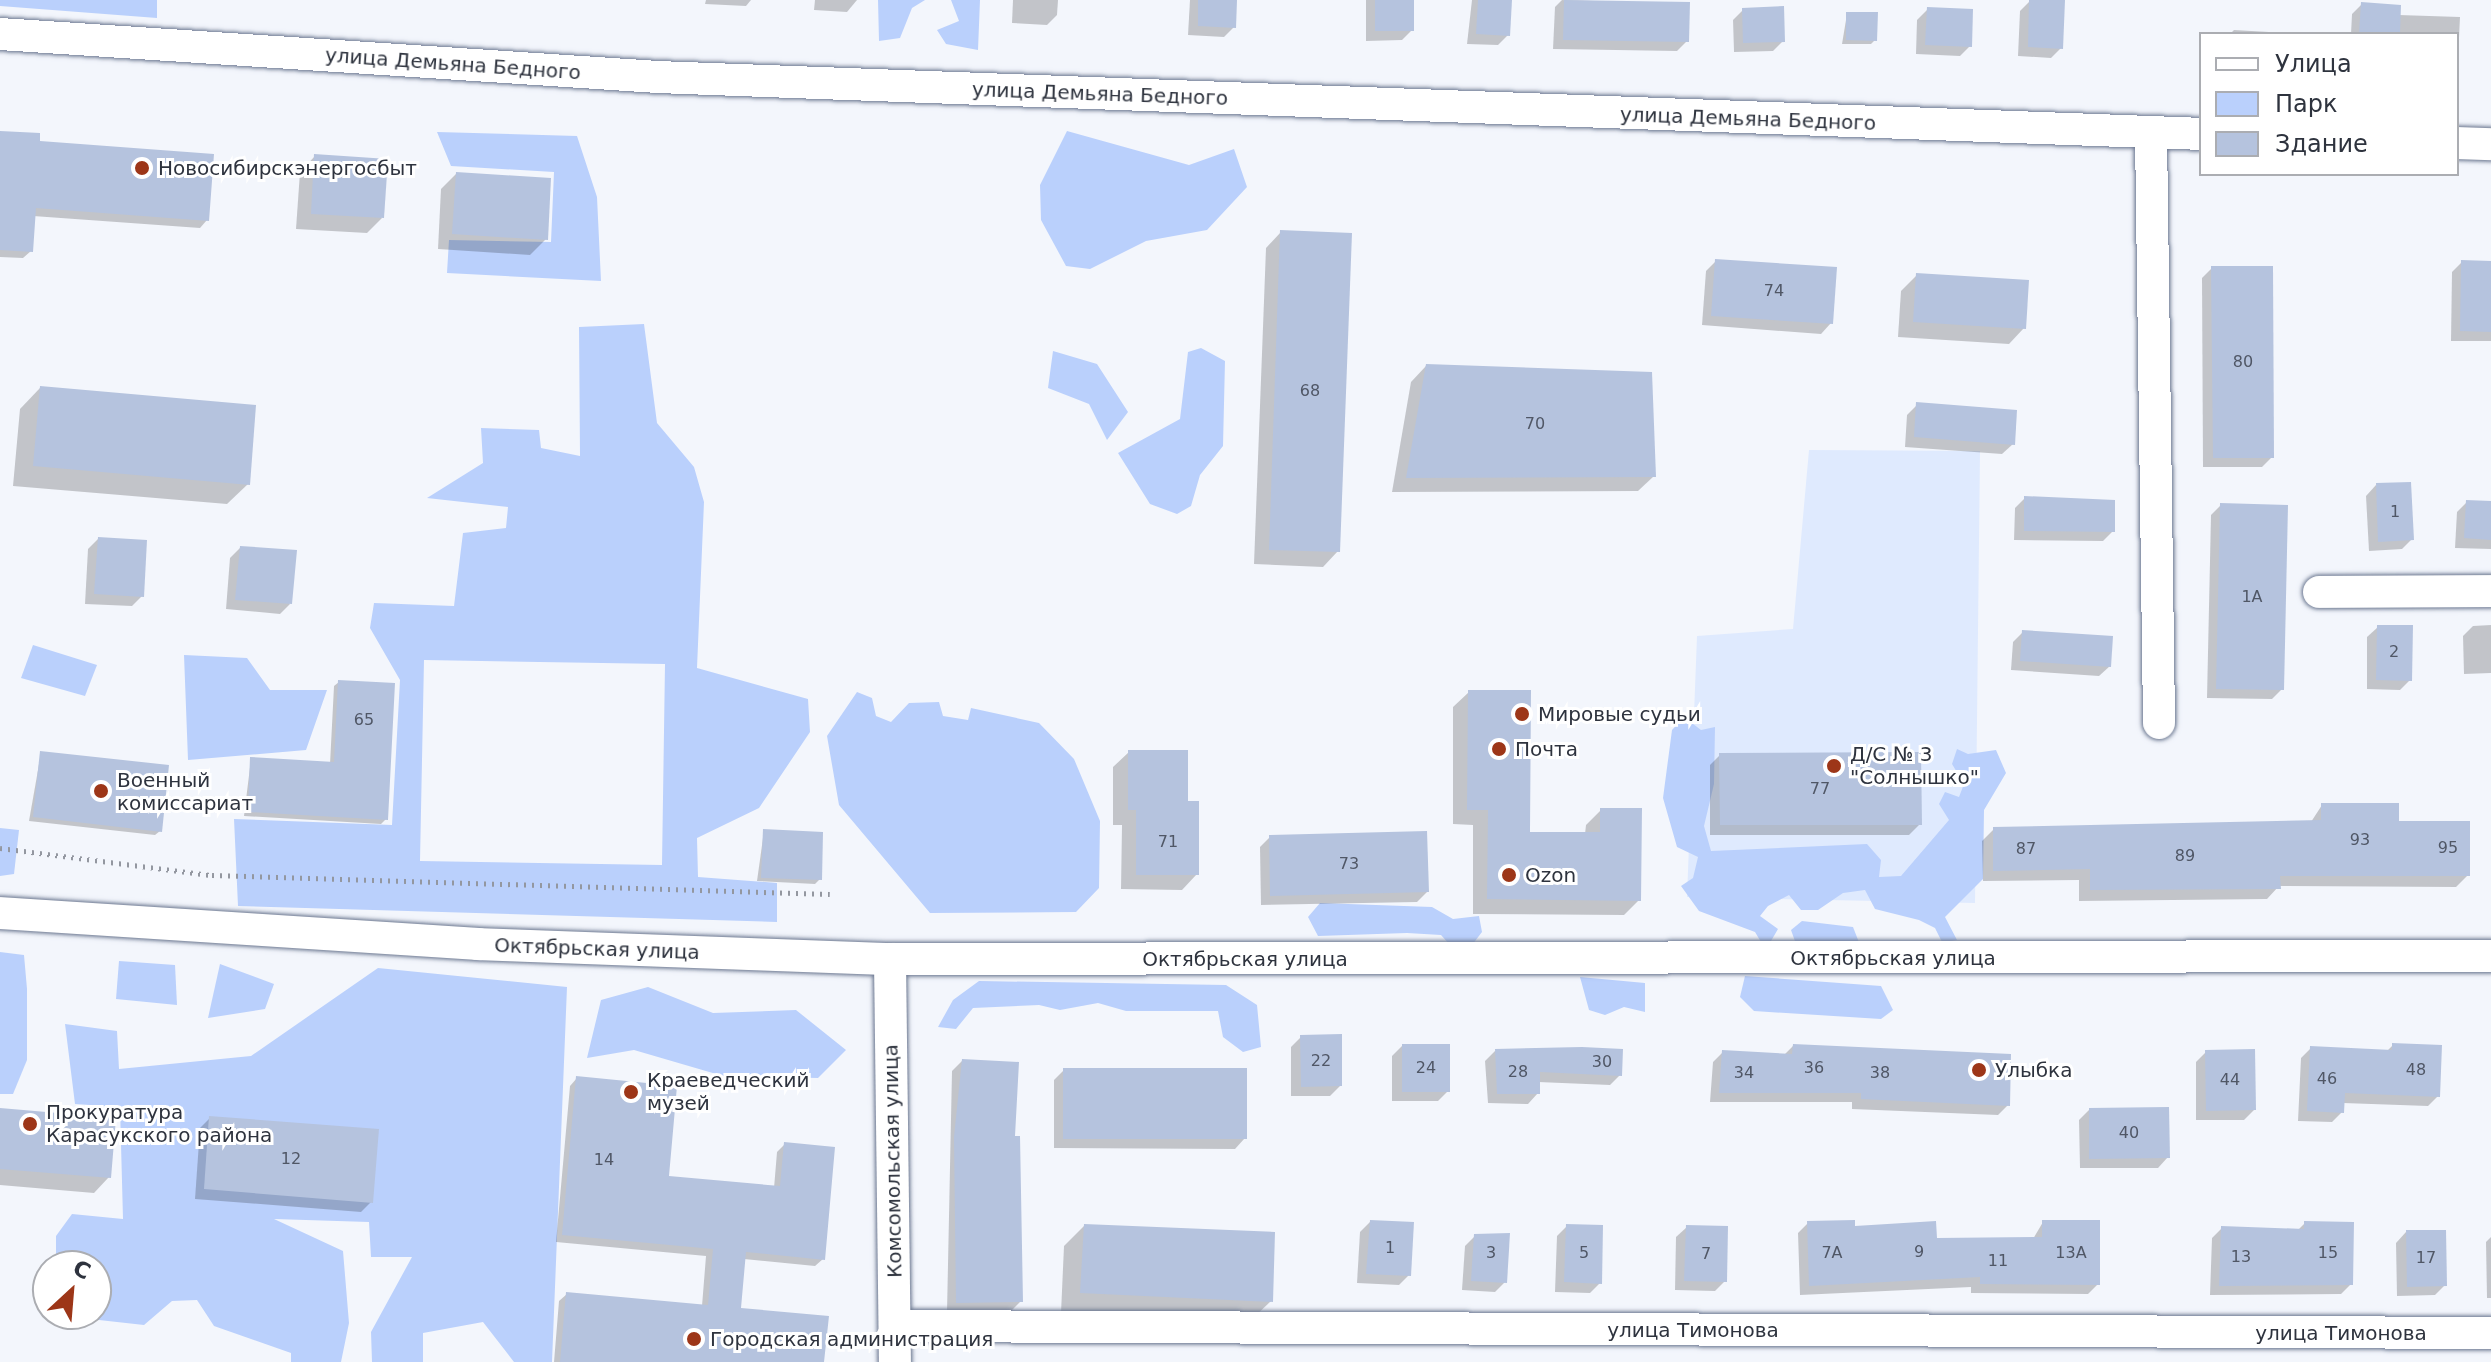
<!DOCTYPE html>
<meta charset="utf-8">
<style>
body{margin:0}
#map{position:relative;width:2491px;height:1362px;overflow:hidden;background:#f3f6fc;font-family:"DejaVu Sans",sans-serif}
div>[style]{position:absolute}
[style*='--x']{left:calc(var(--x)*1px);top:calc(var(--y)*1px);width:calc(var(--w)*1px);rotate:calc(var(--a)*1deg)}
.built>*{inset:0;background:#dfeafe}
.green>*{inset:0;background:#bad0fc}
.shadow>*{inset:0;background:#0003}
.building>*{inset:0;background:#b5c3de}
.path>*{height:5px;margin-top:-2.5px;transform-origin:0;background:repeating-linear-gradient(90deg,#9397a0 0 2px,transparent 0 8px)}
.roads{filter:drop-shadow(0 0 2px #6c7891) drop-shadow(0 0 2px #6c7891)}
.minor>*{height:32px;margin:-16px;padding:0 16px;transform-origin:16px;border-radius:16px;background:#fff}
.dots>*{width:22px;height:22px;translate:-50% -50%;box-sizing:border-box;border:4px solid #fff;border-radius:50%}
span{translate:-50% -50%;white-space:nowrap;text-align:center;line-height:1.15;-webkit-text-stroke:6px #fff;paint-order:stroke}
.number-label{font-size:16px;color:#505766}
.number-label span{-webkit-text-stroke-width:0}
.street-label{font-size:20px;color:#2e333e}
.poi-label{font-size:20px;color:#2e333e}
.left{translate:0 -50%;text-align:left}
.legend{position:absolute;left:2199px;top:32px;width:260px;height:144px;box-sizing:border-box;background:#fff;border:2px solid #abadb2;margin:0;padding:10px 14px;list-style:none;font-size:24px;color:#2e333e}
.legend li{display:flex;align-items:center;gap:16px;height:40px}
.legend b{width:40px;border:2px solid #abadb2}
.north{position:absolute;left:32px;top:1250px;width:80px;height:80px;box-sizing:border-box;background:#fff;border:2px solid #abadb2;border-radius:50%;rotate:26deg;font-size:22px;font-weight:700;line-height:32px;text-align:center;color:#2e333e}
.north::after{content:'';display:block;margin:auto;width:28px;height:36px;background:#9d3618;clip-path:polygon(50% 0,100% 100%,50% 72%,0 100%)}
</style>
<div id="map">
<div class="built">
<i style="clip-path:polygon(1809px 450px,1980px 451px,1975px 903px,1687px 897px,1697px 636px,1793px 629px)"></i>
</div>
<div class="green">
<i style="clip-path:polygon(0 0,157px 0,157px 18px,0 6px)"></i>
<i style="clip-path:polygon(878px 0,925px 0,912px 8px,900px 38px,879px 41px)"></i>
<i style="clip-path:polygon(951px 0,980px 0,978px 50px,946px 44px,937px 30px,959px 21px)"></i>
<i style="clip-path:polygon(1067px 131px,1189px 165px,1234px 149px,1247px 187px,1207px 230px,1146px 241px,1090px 269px,1066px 266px,1041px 220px,1040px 185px)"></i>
<i style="clip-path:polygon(437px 132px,577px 136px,597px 197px,601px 281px,447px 273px,449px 240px,551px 242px,554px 172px,451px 166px)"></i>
<i style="clip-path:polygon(evenodd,644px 324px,657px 423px,694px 467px,704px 502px,697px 668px,808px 699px,810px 732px,759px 808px,697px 838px,698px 877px,777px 883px,777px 922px,238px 906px,234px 819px,392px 825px,400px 680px,370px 628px,374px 603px,454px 606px,463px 533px,506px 528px,508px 507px,427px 498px,483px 463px,481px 428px,539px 430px,541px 448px,580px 456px,579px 327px,644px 324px,424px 660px,665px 664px,662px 865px,420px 861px,424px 660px)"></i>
<i style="clip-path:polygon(1201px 348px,1225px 361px,1223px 446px,1200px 475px,1191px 506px,1177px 514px,1150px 504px,1118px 453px,1180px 419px,1188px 352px)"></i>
<i style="clip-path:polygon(1053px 351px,1097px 364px,1128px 412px,1107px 440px,1089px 404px,1048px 388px)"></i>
<i style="clip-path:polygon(33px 645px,97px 665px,85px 696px,21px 678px)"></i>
<i style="clip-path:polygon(184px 655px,247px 658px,270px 690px,327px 690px,306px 750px,188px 760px)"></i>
<i style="clip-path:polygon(857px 692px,872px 698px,876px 716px,891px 722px,909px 703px,939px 702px,943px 716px,968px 720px,971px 708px,1039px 723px,1074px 759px,1100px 821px,1099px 888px,1076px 912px,930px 913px,839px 805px,827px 736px)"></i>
<i style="clip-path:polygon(1684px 717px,1701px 730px,1715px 727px,1714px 784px,1704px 826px,1711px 851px,1867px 844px,1881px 860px,1879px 877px,1901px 876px,1949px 820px,1939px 804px,1945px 792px,1959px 797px,1964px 784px,1952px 764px,1957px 749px,1968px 754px,1996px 750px,2006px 773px,1984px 810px,1983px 879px,1945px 917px,1957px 940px,1942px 942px,1935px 928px,1919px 920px,1875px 909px,1865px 890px,1843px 893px,1818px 910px,1801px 910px,1789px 895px,1768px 906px,1760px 916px,1778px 929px,1771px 941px,1761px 942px,1755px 932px,1699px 911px,1681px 886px,1693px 878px,1698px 857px,1677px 847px,1663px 798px,1672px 730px)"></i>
<i style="clip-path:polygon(0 828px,19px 830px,14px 874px,0 876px)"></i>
<i style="clip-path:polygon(1320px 903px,1432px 907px,1453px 919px,1479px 916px,1482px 932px,1472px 945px,1450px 945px,1441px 935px,1407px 933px,1318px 936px,1308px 917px)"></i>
<i style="clip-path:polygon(1802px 921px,1853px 927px,1860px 945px,1796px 944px,1791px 930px)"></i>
<i style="clip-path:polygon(0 952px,24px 955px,27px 989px,27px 1060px,13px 1094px,0 1094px)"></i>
<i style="clip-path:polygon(119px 961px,175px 965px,177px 1005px,116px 999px)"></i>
<i style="clip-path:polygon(220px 964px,274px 984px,265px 1009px,208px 1018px)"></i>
<i style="clip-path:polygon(378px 968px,567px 987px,552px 1362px,514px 1362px,483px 1322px,423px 1333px,423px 1362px,372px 1362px,371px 1332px,412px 1257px,371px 1257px,369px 1222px,274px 1219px,343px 1251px,349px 1323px,341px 1362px,291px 1362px,291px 1353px,214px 1326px,197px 1300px,172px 1301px,144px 1325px,72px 1317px,69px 1314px,96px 1314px,96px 1266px,56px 1266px,56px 1236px,72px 1214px,123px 1219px,120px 1107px,75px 1104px,65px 1024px,117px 1031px,119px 1069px,251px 1056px)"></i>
<i style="clip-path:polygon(1745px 976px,1881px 986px,1893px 1010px,1881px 1019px,1754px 1011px,1740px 997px)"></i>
<i style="clip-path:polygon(1580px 977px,1645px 983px,1645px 1012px,1624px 1007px,1605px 1015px,1589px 1010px)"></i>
<i style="clip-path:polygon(979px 981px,1226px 985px,1257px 1005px,1261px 1047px,1243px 1052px,1223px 1037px,1218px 1011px,1126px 1011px,1098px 1003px,1060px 1010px,1039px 1005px,973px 1008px,956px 1029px,938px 1027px,953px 1000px)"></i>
<i style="clip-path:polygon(648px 987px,713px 1013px,796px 1010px,846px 1050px,818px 1078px,723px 1076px,634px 1050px,587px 1058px,601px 1000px)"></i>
</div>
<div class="shadow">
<i style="clip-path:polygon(706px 0,751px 0,746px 6px,705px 4px)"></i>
<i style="clip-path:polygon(815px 0,857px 0,847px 12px,814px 10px)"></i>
<i style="clip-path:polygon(1013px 0,1058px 0,1057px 15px,1047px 25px,1012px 23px)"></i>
<i style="clip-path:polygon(1190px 0,1235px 0,1234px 27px,1224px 37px,1188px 35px)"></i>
<i style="clip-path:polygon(1366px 0,1412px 0,1412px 30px,1402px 40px,1366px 41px)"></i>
<i style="clip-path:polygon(1472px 0,1510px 0,1508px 35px,1498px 45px,1467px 44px)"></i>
<i style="clip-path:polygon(1562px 0,1688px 4px,1687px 41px,1677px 51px,1553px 49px,1555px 7px)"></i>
<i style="clip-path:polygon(2030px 1px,2061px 48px,2051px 58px,2018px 56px,2020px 11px)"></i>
<i style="clip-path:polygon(2362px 4px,2399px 15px,2460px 17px,2458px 59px,2457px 34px,2351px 34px,2352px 14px)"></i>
<i style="clip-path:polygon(1743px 10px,1783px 41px,1773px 51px,1734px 52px,1733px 20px)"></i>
<i style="clip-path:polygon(1927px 10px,1970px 46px,1960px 56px,1916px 54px,1917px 20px)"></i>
<i style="clip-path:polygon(1847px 14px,1875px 40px,1871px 44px,1842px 44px)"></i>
<i style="clip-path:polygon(2234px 30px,2269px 32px,2269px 34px,2230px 34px)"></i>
<i style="clip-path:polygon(0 133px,37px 143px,207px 220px,200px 228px,33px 216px,31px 251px,23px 258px,0 257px)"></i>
<i style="clip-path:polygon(315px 156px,382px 218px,367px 233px,296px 229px,300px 172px)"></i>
<i style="clip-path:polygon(456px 174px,546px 239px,530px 255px,438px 249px,441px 189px)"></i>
<i style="clip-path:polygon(1281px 232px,1338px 551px,1323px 567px,1254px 564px,1266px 248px)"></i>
<i style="clip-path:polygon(1716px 261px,1831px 323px,1821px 334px,1702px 325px,1706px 271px)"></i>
<i style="clip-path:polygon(2462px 262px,2491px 263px,2491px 341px,2451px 341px,2452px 272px)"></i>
<i style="clip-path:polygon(2212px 268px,2272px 457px,2262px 467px,2203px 467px,2202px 278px)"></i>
<i style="clip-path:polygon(1917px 275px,2024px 328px,2009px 344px,1898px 337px,1901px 291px)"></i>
<i style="clip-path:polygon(1426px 366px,1654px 476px,1638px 491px,1392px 492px,1411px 382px)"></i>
<i style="clip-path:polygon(40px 388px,248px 484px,227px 504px,13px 486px,20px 409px)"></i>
<i style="clip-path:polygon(1917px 405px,2013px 444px,2002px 454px,1905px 447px,1907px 415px)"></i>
<i style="clip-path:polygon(2376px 485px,2412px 539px,2402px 549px,2369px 551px,2366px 496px)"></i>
<i style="clip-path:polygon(2025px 498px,2113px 531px,2103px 541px,2014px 540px,2015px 508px)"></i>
<i style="clip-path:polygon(2467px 502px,2491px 503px,2491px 549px,2455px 548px,2457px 512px)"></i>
<i style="clip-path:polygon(2221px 505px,2282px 689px,2272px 699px,2207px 698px,2211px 515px)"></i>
<i style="clip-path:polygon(98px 539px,142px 596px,132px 606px,85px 604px,88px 549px)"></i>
<i style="clip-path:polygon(240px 548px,290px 604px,280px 614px,226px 609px,230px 558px)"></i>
<i style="clip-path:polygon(2491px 625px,2491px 673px,2464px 674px,2463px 636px,2473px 626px)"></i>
<i style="clip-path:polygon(2378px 627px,2410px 680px,2400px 690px,2367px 689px,2367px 637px)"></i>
<i style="clip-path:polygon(2023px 632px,2110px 666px,2099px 676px,2011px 670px,2013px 642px)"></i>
<i style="clip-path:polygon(339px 682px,386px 819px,381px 824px,244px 816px,251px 759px,330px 764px,334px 686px)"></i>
<i style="clip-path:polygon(1469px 692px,1528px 834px,1585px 834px,1586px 825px,1601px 810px,1639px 900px,1624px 915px,1473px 914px,1473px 825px,1453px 824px,1453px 707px)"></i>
<i style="clip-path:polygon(1129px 752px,1186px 803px,1197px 874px,1182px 890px,1121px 889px,1122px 825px,1113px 825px,1113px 767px)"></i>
<i style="clip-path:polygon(41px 753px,160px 831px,155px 835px,29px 821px)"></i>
<i style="clip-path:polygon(1720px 755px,1920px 824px,1909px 835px,1710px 835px,1710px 765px)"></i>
<i style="clip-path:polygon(2322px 805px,2397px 822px,2468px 875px,2456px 887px,2279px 886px,2267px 899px,2079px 901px,2079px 880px,1983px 881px,1982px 841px,1994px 829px,2311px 822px)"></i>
<i style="clip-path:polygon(764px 831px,820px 879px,815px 884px,757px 881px)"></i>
<i style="clip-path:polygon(1270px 837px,1427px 892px,1417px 902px,1261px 905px,1260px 847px)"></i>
<i style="clip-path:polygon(1301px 1037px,1340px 1086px,1330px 1096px,1291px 1096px,1291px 1047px)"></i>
<i style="clip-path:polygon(2393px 1045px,2438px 1096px,2428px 1106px,2343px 1103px,2342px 1112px,2332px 1122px,2298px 1121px,2301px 1058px,2311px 1048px,2386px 1052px)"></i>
<i style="clip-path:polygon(1402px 1046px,1448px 1091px,1438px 1101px,1392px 1101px,1392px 1056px)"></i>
<i style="clip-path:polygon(1793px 1046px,2008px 1105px,1998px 1115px,1852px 1109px,1852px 1102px,1710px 1102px,1713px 1062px,1723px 1052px,1784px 1055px)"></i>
<i style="clip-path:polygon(1495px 1051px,1620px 1075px,1610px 1085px,1538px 1082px,1538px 1093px,1528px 1104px,1488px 1103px,1485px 1061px)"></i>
<i style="clip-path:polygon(2206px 1052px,2254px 1110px,2244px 1120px,2196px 1120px,2196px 1062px)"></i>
<i style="clip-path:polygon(962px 1061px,1013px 1138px,1021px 1301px,1011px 1311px,947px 1312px,952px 1071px)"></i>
<i style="clip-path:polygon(1064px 1070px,1245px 1138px,1235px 1149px,1054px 1148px,1054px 1080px)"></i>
<i style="clip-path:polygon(577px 1078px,667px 1178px,774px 1188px,777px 1152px,785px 1144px,823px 1259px,815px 1266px,744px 1259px,739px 1310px,822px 1362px,554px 1362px,559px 1301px,567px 1294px,702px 1306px,706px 1256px,556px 1242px,570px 1086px)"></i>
<i style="clip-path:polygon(0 1110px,109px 1177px,94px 1193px,0 1185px)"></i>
<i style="clip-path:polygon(2089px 1110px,2168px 1157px,2158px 1168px,2080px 1168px,2079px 1120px)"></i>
<i style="clip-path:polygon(210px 1118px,371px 1202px,361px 1212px,195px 1199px,200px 1128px)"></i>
<i style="clip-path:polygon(1370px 1222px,1409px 1275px,1399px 1285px,1357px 1283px,1360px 1232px)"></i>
<i style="clip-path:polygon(2043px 1222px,2098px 1284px,2088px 1294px,1971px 1293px,1971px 1287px,1800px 1295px,1798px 1233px,1808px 1223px,1935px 1240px,2033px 1239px)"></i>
<i style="clip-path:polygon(2305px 1223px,2351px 1284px,2341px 1294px,2210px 1295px,2212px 1238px,2222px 1228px,2297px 1231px)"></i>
<i style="clip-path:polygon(1084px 1226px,1271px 1301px,1250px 1321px,1061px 1313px,1064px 1246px)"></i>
<i style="clip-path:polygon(1567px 1226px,1600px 1283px,1590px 1293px,1555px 1292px,1557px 1236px)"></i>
<i style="clip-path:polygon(1687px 1227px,1725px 1281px,1715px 1291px,1675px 1290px,1676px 1237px)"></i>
<i style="clip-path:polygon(2406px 1232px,2445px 1285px,2435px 1295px,2397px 1296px,2396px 1243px)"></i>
<i style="clip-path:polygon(1475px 1236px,1505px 1282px,1495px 1292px,1462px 1290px,1465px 1246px)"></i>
<i style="clip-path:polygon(2491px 1237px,2491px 1298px,2487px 1298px,2486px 1242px)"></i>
</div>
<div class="building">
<i style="clip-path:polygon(1198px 0,1237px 0,1236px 28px,1198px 26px)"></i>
<i style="clip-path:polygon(1375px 0,1414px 0,1414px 31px,1375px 31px)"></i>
<i style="clip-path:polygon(1478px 0,1512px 0,1510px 36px,1476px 34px)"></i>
<i style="clip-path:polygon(1564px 0,1690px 2px,1689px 42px,1563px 40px)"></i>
<i style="clip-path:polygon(2029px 0,2065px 0,2063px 49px,2028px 47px)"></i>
<i style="clip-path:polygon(2361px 2px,2401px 5px,2400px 34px,2359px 34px)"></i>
<i style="clip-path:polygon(1784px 6px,1785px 42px,1743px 43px,1742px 8px)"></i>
<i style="clip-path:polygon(1927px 7px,1973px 9px,1972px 47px,1925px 45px)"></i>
<i style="clip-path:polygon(1846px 12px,1878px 12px,1877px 41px,1846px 40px)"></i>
<i style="clip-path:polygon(0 131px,40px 133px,40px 141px,214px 154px,209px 221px,36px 208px,33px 252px,0 250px)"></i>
<i style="clip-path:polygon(314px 154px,388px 159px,384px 218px,311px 214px)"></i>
<i style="clip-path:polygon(456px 172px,551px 178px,548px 240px,452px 234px)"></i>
<i style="clip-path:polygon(1280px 230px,1352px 233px,1340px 552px,1269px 550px)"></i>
<i style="clip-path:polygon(1715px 259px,1837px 267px,1833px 324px,1711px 316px)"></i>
<i style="clip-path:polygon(2461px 260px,2491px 261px,2491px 332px,2460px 331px)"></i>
<i style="clip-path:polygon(2211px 266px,2273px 266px,2274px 458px,2213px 458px)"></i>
<i style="clip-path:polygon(1916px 273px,2029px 280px,2026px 329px,1913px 322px)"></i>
<i style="clip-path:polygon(1426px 364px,1652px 372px,1656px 477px,1406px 478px)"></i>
<i style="clip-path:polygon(40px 386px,256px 405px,250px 485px,33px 466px)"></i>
<i style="clip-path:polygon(1916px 402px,2017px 410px,2015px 445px,1914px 437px)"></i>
<i style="clip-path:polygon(2411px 482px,2414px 540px,2378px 542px,2376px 483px)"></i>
<i style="clip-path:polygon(2024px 496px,2115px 500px,2115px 532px,2024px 531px)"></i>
<i style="clip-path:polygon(2466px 500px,2491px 501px,2491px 540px,2464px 538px)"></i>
<i style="clip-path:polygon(2220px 503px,2288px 505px,2284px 690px,2216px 689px)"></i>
<i style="clip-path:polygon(98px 537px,147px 540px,144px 597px,94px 594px)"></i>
<i style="clip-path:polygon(240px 546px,297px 550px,292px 604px,235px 600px)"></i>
<i style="clip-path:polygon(2377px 625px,2413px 625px,2412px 681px,2376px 680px)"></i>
<i style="clip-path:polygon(2022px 630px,2113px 636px,2111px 667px,2020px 661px)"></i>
<i style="clip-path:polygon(338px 680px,395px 683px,388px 820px,248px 812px,250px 757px,334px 762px)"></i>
<i style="clip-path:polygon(1468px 690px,1531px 690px,1530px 832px,1600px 832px,1600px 808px,1642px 808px,1641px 901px,1487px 899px,1488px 810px,1467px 810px)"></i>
<i style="clip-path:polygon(1128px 750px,1188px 750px,1188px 801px,1199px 801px,1199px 875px,1136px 875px,1136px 810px,1128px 810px)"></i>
<i style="clip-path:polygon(40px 751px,169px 765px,162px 832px,33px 817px)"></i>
<i style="clip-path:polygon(1921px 752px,1922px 825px,1720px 825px,1719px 753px)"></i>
<i style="clip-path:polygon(2321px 803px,2399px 803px,2399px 821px,2470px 821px,2470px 876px,2280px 876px,2281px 889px,2090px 890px,2090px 869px,1993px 871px,1993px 827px,2321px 820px)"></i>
<i style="clip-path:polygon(763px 829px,823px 832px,822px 880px,761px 878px)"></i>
<i style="clip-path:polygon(1427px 831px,1429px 892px,1270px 896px,1269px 835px)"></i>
<i style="clip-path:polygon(1342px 1034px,1342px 1086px,1301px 1087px,1300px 1035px)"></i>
<i style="clip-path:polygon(2392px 1043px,2442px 1045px,2440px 1097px,2345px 1093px,2344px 1113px,2307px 1111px,2310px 1046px,2392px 1050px)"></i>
<i style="clip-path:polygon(1402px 1044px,1450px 1044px,1450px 1092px,1402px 1092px)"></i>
<i style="clip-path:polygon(1793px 1044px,2011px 1054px,2010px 1106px,1861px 1099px,1861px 1093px,1719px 1093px,1722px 1050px,1792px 1054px)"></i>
<i style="clip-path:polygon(1582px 1047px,1623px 1049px,1622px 1076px,1540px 1072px,1540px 1094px,1497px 1094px,1495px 1049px)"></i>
<i style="clip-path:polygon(2255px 1049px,2256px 1110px,2206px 1111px,2205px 1050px)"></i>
<i style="clip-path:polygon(962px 1059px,1019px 1062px,1015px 1136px,1020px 1136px,1023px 1302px,956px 1303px,954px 1137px)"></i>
<i style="clip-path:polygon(1063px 1068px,1247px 1068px,1247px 1139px,1063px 1139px)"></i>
<i style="clip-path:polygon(576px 1076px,677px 1086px,669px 1176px,780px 1186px,784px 1142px,835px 1147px,825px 1260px,746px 1252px,741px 1308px,829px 1316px,824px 1362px,560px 1362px,566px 1292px,708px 1305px,713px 1249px,562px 1235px)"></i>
<i style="clip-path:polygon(2169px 1107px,2170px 1158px,2089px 1159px,2089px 1108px)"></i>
<i style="clip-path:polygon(0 1108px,116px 1118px,111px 1178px,0 1169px)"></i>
<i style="clip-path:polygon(209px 1116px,379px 1129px,373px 1203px,204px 1189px)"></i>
<i style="clip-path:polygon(1370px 1220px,1414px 1222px,1411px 1276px,1366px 1274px)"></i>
<i style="clip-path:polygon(1855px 1220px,1855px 1226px,1936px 1221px,1937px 1238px,2042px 1237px,2042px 1220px,2100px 1220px,2100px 1285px,1980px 1284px,1980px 1277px,1809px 1286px,1807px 1221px)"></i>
<i style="clip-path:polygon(2304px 1221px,2354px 1222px,2353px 1285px,2219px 1286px,2221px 1226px,2304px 1229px)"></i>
<i style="clip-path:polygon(1084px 1224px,1275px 1232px,1273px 1302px,1080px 1293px)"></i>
<i style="clip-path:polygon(1566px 1224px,1603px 1225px,1602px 1284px,1564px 1282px)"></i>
<i style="clip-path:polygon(1686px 1225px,1728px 1226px,1727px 1282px,1684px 1281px)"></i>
<i style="clip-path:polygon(2406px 1230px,2446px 1230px,2447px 1286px,2407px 1287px)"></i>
<i style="clip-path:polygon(1510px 1233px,1507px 1283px,1471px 1281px,1474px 1234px)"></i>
</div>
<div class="path">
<i style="--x:0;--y:848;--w:214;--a:7.3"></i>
<i style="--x:212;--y:875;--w:618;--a:1.76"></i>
</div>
<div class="roads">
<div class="minor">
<i style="--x:0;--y:34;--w:658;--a:3.74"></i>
<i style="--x:657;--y:77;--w:1545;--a:2.11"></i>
<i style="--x:2151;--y:133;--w:590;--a:89.22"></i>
<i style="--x:2457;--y:143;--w:34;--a:2"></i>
<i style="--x:2319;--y:592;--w:172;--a:-0.3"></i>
<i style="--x:0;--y:913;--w:479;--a:3.7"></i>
<i style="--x:478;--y:944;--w:412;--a:2.1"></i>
<i style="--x:890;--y:959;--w:1601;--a:-0.11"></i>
<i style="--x:890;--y:959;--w:403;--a:89.3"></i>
<i style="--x:895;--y:1326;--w:1596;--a:0.25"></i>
</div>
</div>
<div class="dots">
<i style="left:142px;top:168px;background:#9d3618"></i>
<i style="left:1522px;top:714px;background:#9d3618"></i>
<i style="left:1499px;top:749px;background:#9d3618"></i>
<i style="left:1834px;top:766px;background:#9d3618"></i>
<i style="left:101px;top:791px;background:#9d3618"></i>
<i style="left:1509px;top:875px;background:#9d3618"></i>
<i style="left:1979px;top:1070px;background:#9d3618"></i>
<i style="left:631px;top:1092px;background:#9d3618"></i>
<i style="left:30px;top:1124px;background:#9d3618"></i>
<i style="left:694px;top:1339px;background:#9d3618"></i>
</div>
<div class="number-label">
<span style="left:1774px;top:291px">74</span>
<span style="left:2243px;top:362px">80</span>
<span style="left:1310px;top:391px">68</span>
<span style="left:1535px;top:424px">70</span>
<span style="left:2395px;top:512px">1</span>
<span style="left:2252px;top:597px">1А</span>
<span style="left:2394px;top:652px">2</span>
<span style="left:364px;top:720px">65</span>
<span style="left:1820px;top:789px">77</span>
<span style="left:2360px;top:840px">93</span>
<span style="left:1168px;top:842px">71</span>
<span style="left:2448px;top:848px">95</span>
<span style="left:2026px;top:849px">87</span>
<span style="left:2185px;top:856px">89</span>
<span style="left:1349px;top:864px">73</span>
<span style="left:1321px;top:1061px">22</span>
<span style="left:1602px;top:1062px">30</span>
<span style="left:1426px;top:1068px">24</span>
<span style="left:1814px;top:1068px">36</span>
<span style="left:2416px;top:1070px">48</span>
<span style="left:1518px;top:1072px">28</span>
<span style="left:1744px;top:1073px">34</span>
<span style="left:1880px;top:1073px">38</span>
<span style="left:2327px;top:1079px">46</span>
<span style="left:2230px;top:1080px">44</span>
<span style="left:2129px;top:1133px">40</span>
<span style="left:291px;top:1159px">12</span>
<span style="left:604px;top:1160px">14</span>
<span style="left:1390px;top:1248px">1</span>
<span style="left:1919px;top:1252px">9</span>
<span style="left:1491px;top:1253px">3</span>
<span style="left:1584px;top:1253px">5</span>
<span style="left:1832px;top:1253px">7А</span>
<span style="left:2071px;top:1253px">13А</span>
<span style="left:2328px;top:1253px">15</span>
<span style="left:1706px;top:1254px">7</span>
<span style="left:2241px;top:1257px">13</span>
<span style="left:2426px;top:1258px">17</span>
<span style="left:1998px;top:1261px">11</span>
</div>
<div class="street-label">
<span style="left:453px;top:64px;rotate:4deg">улица Демьяна Бедного</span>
<span style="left:1100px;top:94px;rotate:2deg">улица Демьяна Бедного</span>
<span style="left:1748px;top:119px;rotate:2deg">улица Демьяна Бедного</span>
<span style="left:597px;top:949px;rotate:2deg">Октябрьская улица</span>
<span style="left:1893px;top:958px">Октябрьская улица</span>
<span style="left:1245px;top:959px">Октябрьская улица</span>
<span style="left:893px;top:1161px;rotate:-91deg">Комсомольская улица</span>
<span style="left:1693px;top:1330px">улица Тимонова</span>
<span style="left:2341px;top:1333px">улица Тимонова</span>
</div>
<div class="poi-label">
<span class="left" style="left:158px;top:168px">Новосибирскэнергосбыт</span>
<span class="left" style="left:1538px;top:714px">Мировые судьи</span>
<span class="left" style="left:1515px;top:749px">Почта</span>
<span class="left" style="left:1850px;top:766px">Д/С № 3<br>"Солнышко"</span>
<span class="left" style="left:117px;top:792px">Военный<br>комиссариат</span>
<span class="left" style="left:1525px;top:875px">Ozon</span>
<span class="left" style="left:1995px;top:1070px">Улыбка</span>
<span class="left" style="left:647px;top:1092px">Краеведческий<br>музей</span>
<span class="left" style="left:46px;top:1124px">Прокуратура<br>Карасукского района</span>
<span class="left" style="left:710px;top:1339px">Городская администрация</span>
</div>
<ul class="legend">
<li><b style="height:10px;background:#fff"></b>Улица</li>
<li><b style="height:22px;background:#bad0fc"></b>Парк</li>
<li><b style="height:22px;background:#b5c3de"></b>Здание</li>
</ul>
<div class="north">С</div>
</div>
